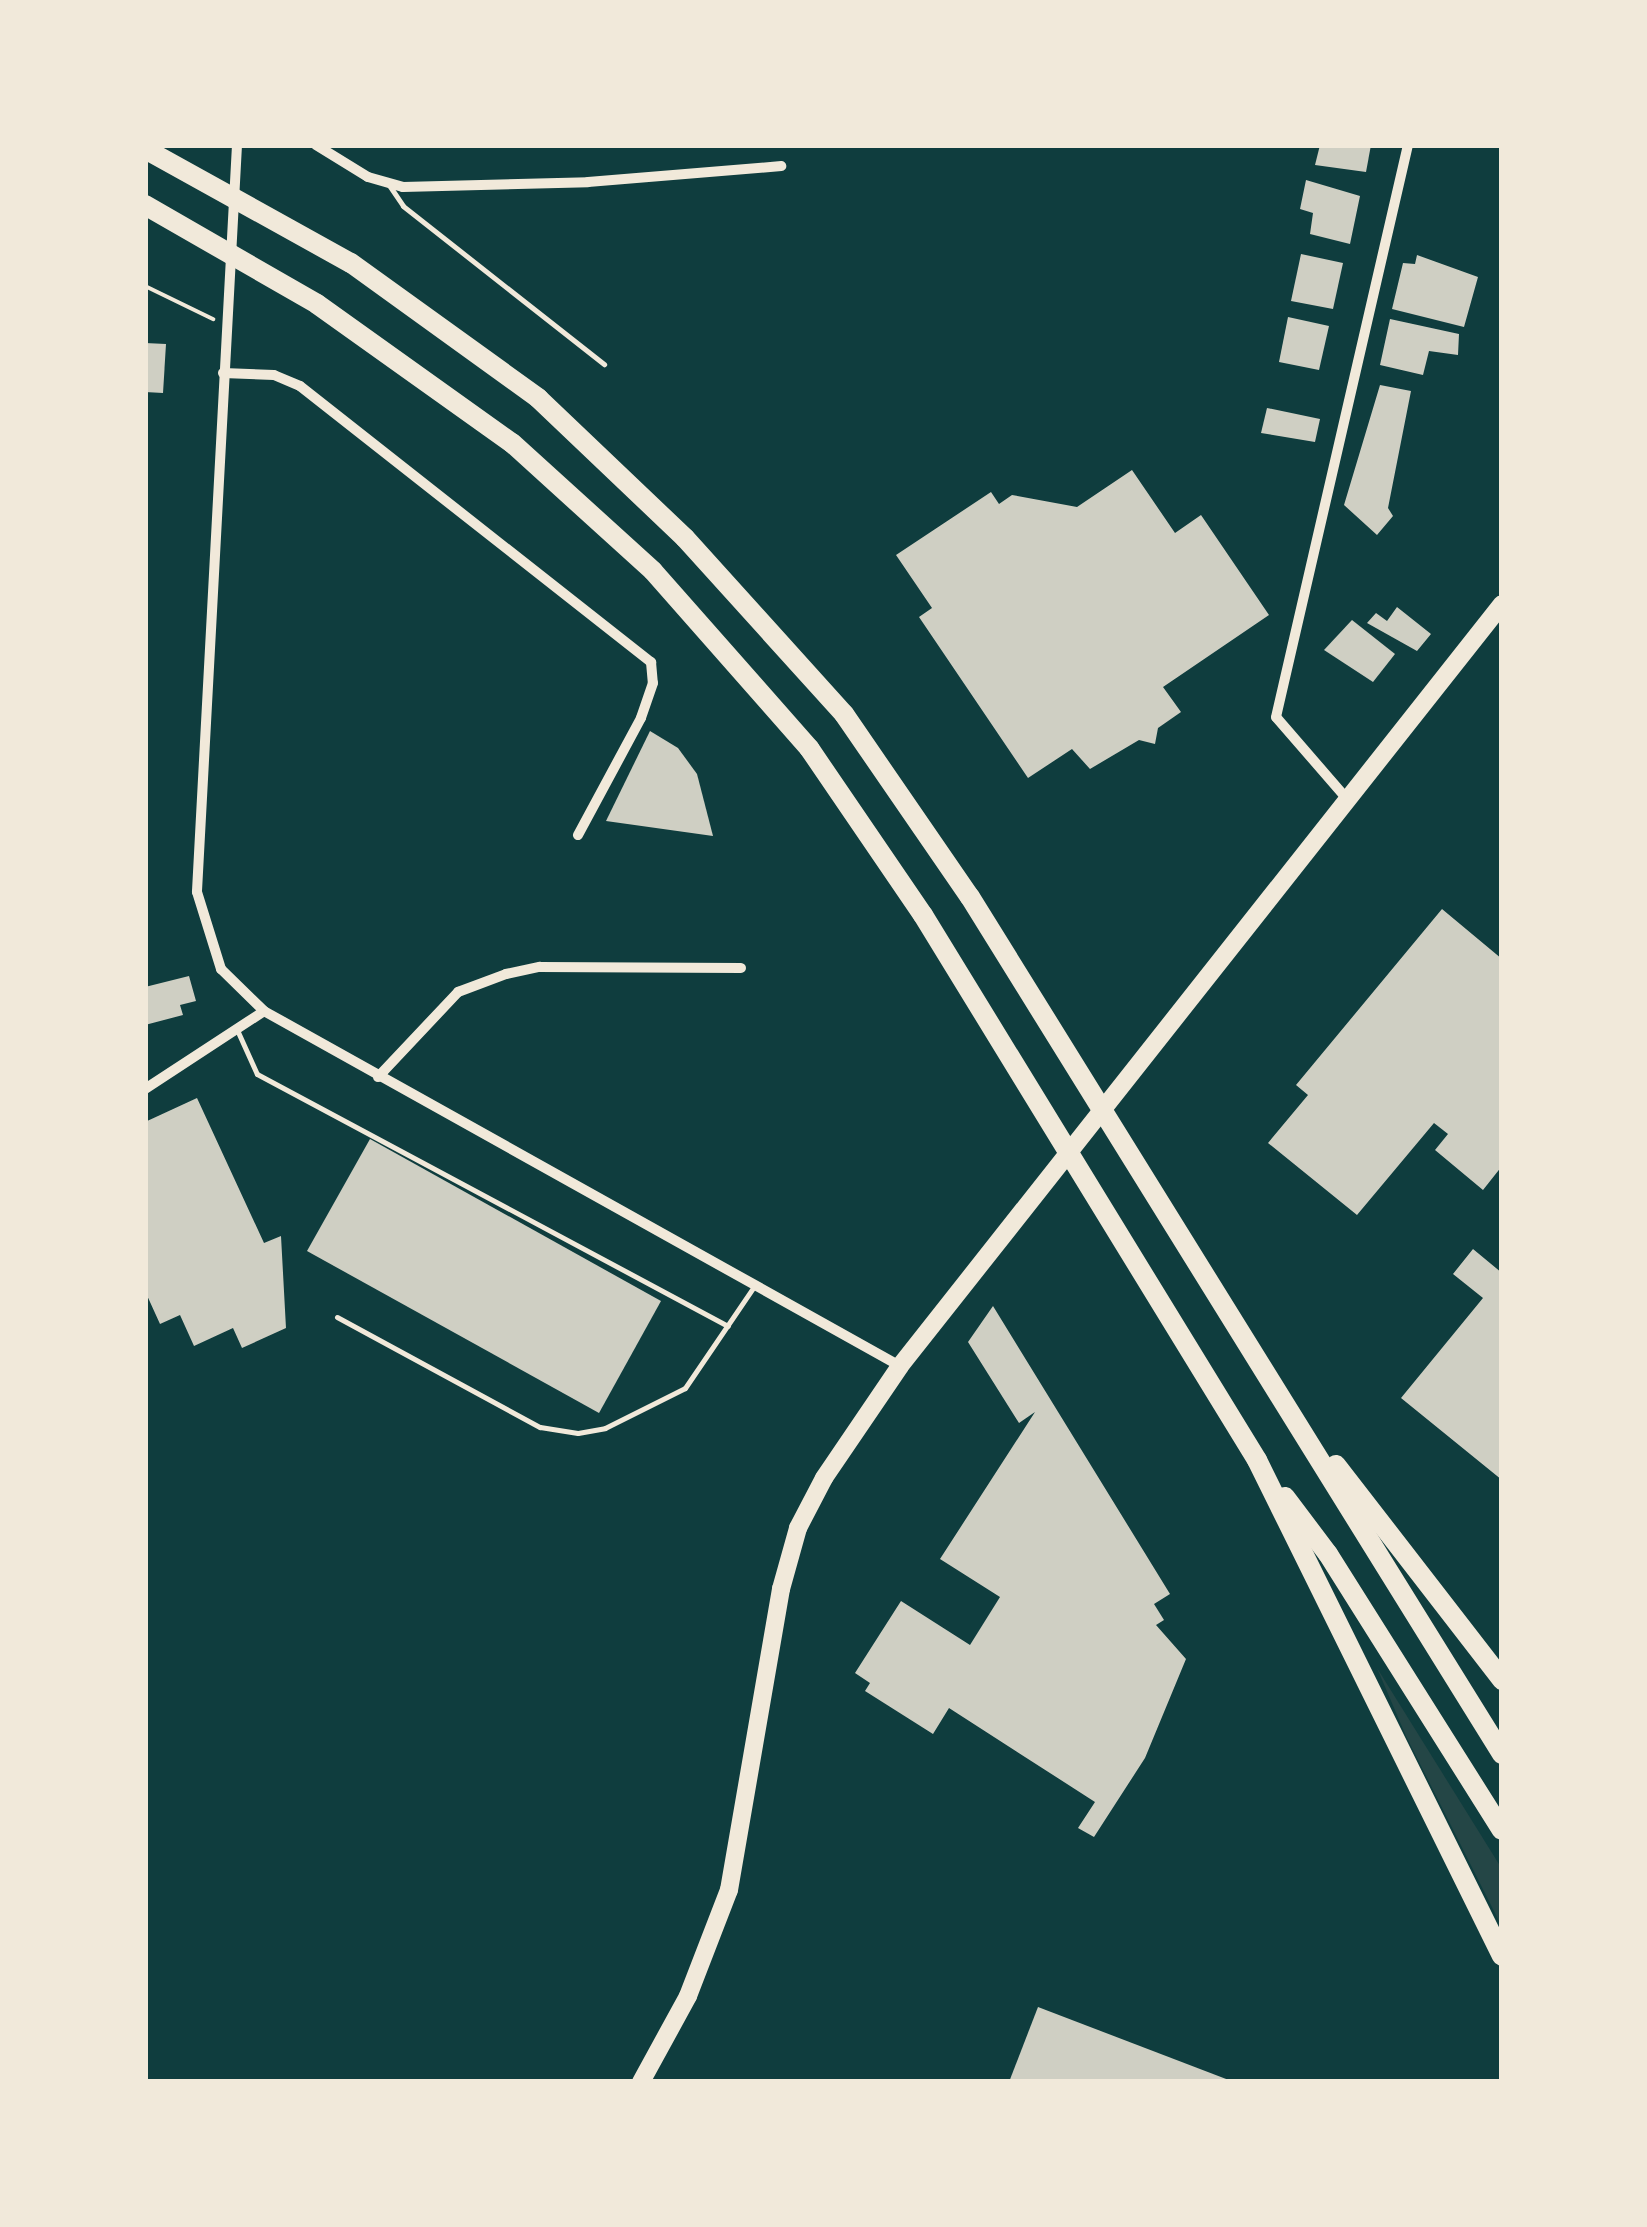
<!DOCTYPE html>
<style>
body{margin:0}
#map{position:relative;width:1647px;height:2227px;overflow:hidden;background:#0f3d3e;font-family:Poppins,sans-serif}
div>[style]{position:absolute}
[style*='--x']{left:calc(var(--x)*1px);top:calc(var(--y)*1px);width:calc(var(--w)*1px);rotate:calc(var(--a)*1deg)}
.green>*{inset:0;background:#244646}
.building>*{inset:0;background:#cfcfc3}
.path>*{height:4px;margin:-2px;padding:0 2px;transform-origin:2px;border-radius:2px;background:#f1e9da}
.service>*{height:5px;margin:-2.5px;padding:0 2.5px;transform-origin:2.5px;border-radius:2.5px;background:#f1e9da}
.minor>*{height:10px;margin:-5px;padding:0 5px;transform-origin:5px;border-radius:5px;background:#f1e9da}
.primary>*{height:18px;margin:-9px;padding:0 9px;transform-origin:9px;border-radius:9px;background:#f1e9da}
.motorway>*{height:20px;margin:-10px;padding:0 10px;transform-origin:10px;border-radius:10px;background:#f1e9da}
span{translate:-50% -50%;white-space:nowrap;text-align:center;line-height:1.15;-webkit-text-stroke:8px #f1e9da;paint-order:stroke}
.frame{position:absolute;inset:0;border:148px solid #f1e9da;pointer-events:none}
</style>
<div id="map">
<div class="green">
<i style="clip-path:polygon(1377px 1668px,1502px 1869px,1502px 1927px,1406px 1736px)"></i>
</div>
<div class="building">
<i style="clip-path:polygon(1320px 145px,1371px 145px,1366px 172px,1315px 165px)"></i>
<i style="clip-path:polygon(1306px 180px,1360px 196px,1350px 244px,1310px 234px,1313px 213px,1300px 209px)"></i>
<i style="clip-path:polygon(1301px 254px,1343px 263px,1333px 309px,1291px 301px)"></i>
<i style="clip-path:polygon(1417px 255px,1478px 277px,1464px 327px,1392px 309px,1403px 263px,1415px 264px)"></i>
<i style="clip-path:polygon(1288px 317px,1329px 326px,1319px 370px,1279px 362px)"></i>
<i style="clip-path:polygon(1390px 319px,1459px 334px,1458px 355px,1429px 351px,1423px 375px,1380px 365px)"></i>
<i style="clip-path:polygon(145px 343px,166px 344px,163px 393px,145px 392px)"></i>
<i style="clip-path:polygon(1380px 385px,1411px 391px,1388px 508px,1393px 516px,1377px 535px,1344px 505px)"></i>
<i style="clip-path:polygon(1267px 408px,1320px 419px,1315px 442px,1261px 433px)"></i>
<i style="clip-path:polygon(1132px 470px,1175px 533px,1201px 515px,1269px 615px,1163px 687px,1181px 712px,1158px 728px,1155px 744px,1139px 740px,1090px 769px,1072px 749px,1028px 778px,919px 617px,932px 608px,896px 555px,991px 492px,999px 504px,1012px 495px,1077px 507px)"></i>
<i style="clip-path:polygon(1397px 607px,1431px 634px,1417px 651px,1367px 623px,1376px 613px,1387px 621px)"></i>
<i style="clip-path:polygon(1352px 620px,1395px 654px,1373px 682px,1324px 650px)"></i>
<i style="clip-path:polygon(650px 731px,678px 748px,697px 774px,713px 836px,606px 821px)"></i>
<i style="clip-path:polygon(1442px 909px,1502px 959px,1502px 1166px,1483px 1190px,1435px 1150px,1448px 1134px,1434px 1123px,1357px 1215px,1268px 1143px,1308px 1095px,1296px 1085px)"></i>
<i style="clip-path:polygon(189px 976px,196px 1001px,180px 1005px,183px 1015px,145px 1025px,145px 987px)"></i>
<i style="clip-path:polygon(197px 1098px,264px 1243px,281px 1236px,286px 1328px,242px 1348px,233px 1328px,194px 1346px,180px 1315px,160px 1324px,145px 1291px,145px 1122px)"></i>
<i style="clip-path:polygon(370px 1139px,661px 1301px,599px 1413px,307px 1251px)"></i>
<i style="clip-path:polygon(1473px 1249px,1502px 1273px,1502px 1480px,1401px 1398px,1483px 1298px,1453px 1274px)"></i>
<i style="clip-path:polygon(993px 1306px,1170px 1594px,1154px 1604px,1164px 1620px,1156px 1625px,1186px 1659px,1145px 1758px,1094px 1837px,1078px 1828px,1095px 1802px,949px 1708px,933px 1734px,865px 1691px,870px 1683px,855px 1673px,901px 1601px,970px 1645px,1000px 1597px,940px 1559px,1035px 1412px,1019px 1423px,968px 1342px)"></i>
<i style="clip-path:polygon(1038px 2007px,1234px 2082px,1009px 2082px)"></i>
</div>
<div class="path">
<i style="--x:145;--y:286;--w:76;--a:25.9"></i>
</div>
<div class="service">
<i style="--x:389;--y:185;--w:25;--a:56"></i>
<i style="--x:403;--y:206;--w:256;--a:38.2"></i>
<i style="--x:238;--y:1032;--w:46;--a:65.7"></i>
<i style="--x:257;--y:1074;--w:534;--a:28.15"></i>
<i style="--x:337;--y:1317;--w:231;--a:28.5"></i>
<i style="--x:540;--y:1427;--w:38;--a:9"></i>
<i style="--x:578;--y:1433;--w:27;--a:-10"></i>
<i style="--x:605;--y:1428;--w:89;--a:-26.6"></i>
<i style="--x:685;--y:1388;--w:121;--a:-55.8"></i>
</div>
<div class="minor">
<i style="--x:237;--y:145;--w:748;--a:93.07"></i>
<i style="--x:197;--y:892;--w:81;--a:72.7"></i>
<i style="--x:221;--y:969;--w:60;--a:44.3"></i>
<i style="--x:264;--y:1011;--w:728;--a:29.17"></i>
<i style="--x:316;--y:145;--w:61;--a:31.6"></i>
<i style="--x:368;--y:177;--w:36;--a:16"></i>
<i style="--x:403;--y:187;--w:185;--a:-1.5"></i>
<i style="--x:588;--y:182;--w:194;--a:-4.7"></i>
<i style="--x:223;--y:373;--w:51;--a:2.2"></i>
<i style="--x:274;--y:375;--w:28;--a:23"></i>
<i style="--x:300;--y:386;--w:447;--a:38.2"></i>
<i style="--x:651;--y:662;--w:21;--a:85"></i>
<i style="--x:653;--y:683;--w:37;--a:109"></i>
<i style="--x:641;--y:718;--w:133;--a:118.3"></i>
<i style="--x:1347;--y:799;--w:108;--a:-130.9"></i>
<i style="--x:1276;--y:717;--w:587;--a:-77.01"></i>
<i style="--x:378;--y:1077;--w:117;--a:-46.7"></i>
<i style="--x:458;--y:992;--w:51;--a:-20.6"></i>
<i style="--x:506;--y:974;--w:35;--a:-12"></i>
<i style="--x:540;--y:967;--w:201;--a:0.3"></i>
<i style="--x:145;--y:1089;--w:142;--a:-33.2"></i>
</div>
<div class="primary">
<i style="--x:641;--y:2082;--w:98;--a:-61.3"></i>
<i style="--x:688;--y:1996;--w:114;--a:-68.9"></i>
<i style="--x:729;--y:1890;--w:305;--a:-80.2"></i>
<i style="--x:781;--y:1589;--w:63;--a:-74.4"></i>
<i style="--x:798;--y:1528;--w:56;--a:-62.5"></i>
<i style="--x:824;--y:1478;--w:135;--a:-55.8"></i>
<i style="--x:900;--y:1366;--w:971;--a:-51.69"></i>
</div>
<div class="motorway">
<i style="--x:145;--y:149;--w:235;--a:29"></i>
<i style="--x:351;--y:263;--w:231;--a:35.8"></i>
<i style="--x:538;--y:398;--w:203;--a:43.6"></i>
<i style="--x:685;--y:538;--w:237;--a:47.9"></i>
<i style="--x:844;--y:714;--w:222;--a:55.5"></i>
<i style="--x:970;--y:897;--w:1009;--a:58.17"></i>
<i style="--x:145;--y:205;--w:198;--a:29.9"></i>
<i style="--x:317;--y:304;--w:239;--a:35.5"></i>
<i style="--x:512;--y:443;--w:190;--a:42.2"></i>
<i style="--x:653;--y:571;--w:236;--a:48.6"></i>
<i style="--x:809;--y:748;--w:202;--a:55.7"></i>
<i style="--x:923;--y:915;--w:639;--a:58.5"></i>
<i style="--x:1257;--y:1460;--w:553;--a:63.71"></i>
<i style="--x:1336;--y:1465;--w:272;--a:52.3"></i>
<i style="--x:1285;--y:1497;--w:71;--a:53"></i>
<i style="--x:1328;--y:1554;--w:326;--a:57.8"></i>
</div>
<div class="frame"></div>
</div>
